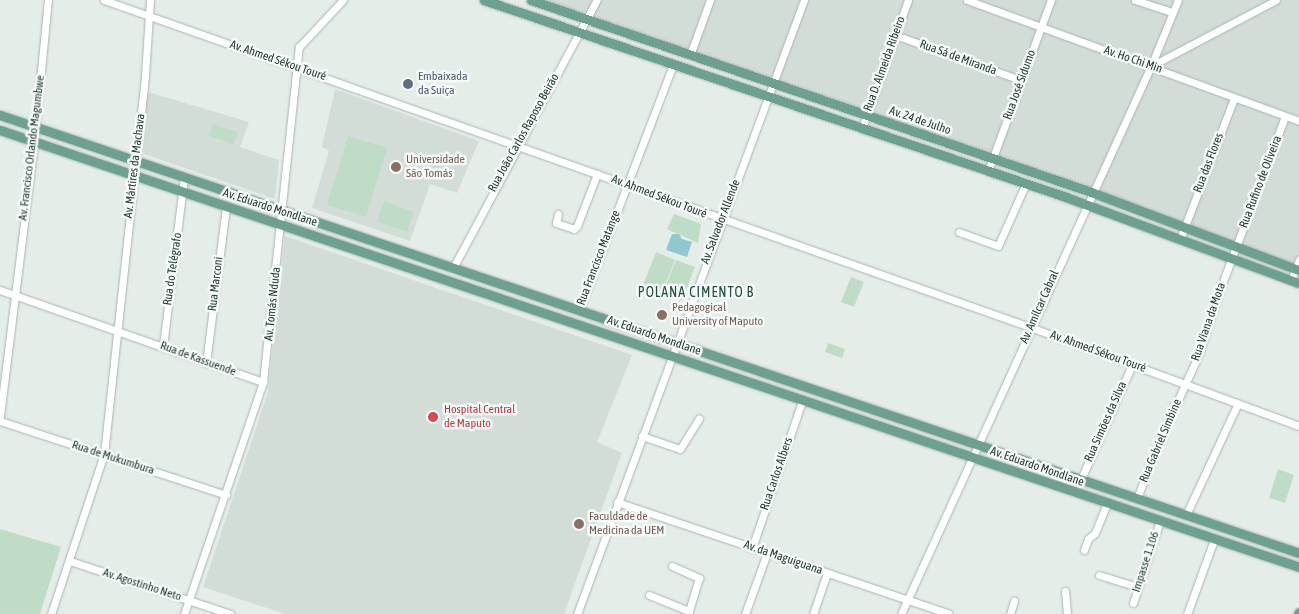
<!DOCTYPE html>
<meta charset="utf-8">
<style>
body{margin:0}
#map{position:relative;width:1299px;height:614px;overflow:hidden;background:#e5ede9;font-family:"Asap Condensed",sans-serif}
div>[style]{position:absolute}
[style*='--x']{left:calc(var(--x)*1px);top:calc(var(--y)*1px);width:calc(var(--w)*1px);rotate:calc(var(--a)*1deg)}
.built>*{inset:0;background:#d3ddd8}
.green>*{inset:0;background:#bfddc6}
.water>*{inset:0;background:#91c7cf}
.roads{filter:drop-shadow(0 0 1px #a8b5b0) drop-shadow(0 0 1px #a8b5b0)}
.minor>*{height:7px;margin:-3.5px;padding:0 3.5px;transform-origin:3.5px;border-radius:3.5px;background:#fff}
.major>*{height:9px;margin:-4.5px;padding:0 4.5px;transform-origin:4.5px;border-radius:4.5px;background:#6ca091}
.dots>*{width:14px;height:14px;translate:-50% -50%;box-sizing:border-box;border:2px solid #f6faf8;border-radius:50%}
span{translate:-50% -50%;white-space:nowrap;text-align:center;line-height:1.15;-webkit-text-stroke:5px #f6faf8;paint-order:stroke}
.street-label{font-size:12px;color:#253f37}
.service-label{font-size:12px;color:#4e5e75}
.left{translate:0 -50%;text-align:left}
.education-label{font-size:12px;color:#785e54}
.health-label{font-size:12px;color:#be3a42}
.neighbourhood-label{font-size:14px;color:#225043;letter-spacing:1px}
</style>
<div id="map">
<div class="built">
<i style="clip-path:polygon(540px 0,1299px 0,1299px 271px,1262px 258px)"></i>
<i style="clip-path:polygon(335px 89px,479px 141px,457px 193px,430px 184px,410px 241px,312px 208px,329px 151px,322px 147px)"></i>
<i style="clip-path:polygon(148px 92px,249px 122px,240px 147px,279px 160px,275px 199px,144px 154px,141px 149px)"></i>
<i style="clip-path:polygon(285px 236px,632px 355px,597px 442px,622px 453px,564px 614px,285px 614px,203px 587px,268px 392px)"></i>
</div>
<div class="green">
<i style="clip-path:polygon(213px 124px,238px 132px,234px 144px,209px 136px)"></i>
<i style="clip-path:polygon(348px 136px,387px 148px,366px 217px,327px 205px)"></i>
<i style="clip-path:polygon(384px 201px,414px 212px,407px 232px,377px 222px)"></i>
<i style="clip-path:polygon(674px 214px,701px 224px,698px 243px,667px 229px)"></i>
<i style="clip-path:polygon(656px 252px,675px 260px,662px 293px,643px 285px)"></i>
<i style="clip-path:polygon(676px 260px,695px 267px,682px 300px,663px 293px)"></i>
<i style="clip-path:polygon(851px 277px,864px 282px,854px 307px,841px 302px)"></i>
<i style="clip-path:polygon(828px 343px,845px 349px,842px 358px,825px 352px)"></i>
<i style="clip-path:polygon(1278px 469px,1294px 475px,1285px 503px,1269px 498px)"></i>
<i style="clip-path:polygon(0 529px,61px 547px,40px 614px,0 614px)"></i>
</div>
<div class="water">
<i style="clip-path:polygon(672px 234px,679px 234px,682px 239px,692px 242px,687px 257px,666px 250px)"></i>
</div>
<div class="roads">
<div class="minor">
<i style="--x:104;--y:0;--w:982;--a:19.45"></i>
<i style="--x:1030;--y:327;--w:287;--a:20.2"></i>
<i style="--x:967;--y:0;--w:353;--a:20"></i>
<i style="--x:1135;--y:0;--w:39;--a:18"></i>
<i style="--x:895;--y:35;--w:134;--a:19.7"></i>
<i style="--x:690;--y:55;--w:59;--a:-70"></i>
<i style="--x:1151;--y:66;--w:141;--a:-27.8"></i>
<i style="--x:862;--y:128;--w:136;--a:-70.2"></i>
<i style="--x:988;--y:171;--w:182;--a:-69.8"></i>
<i style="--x:558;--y:214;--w:9;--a:103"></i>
<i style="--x:556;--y:223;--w:19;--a:18"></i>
<i style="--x:574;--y:229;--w:4;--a:-45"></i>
<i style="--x:577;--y:226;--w:56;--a:-69"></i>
<i style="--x:959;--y:232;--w:41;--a:19.7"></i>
<i style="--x:998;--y:246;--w:69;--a:-66"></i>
<i style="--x:1180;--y:239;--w:151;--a:-69"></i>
<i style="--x:453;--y:268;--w:304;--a:-61.8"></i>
<i style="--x:1291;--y:280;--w:22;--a:-68"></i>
<i style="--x:0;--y:290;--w:279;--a:19.3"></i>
<i style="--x:579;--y:311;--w:263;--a:-69.1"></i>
<i style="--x:163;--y:346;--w:169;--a:-82.9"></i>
<i style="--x:206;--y:363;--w:158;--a:-82.7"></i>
<i style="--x:0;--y:416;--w:276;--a:-82.9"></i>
<i style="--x:34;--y:142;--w:143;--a:-84.4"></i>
<i style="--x:0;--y:421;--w:238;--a:18.1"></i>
<i style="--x:642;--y:436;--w:40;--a:18.9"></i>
<i style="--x:680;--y:449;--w:36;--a:-58"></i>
<i style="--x:1081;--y:479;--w:125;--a:-65.9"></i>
<i style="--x:1137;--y:498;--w:66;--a:-68.5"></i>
<i style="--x:1161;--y:437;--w:89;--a:-65.4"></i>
<i style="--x:1198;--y:356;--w:67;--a:-71.8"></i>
<i style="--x:1219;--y:292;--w:188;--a:-69.4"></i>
<i style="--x:617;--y:502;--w:350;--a:18.6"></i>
<i style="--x:1186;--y:515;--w:123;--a:-65.1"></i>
<i style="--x:752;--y:548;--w:155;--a:-71.2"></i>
<i style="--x:1084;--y:550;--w:12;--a:-70"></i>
<i style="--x:1088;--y:539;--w:9;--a:-41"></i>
<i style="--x:1095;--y:533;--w:32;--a:-68"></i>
<i style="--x:70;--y:561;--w:169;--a:18.3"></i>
<i style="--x:672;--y:566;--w:30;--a:24"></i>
<i style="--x:699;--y:578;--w:34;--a:107"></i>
<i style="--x:1099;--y:575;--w:41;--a:17.1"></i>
<i style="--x:1065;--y:591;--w:23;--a:85"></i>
<i style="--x:649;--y:595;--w:43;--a:21.8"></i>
<i style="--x:689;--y:611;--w:3;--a:108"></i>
<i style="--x:1133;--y:603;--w:86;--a:-71.8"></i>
<i style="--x:51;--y:614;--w:169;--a:-71.7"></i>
<i style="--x:104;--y:454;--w:381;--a:-83.8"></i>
<i style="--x:145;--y:75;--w:75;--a:-86.2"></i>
<i style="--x:184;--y:614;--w:245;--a:-71.2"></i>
<i style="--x:263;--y:382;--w:337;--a:-83.9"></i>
<i style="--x:299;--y:47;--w:64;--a:-46.9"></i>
<i style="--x:577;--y:614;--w:655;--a:-69.71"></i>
<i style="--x:745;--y:614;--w:65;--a:-70.2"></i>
<i style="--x:813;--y:614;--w:43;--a:-71.1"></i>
<i style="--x:901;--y:614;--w:602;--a:-65.48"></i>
<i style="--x:1151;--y:66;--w:71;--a:-67.8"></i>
<i style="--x:1010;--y:614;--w:14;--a:-73"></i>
<i style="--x:1187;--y:614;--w:79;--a:-70"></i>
</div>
<div class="major">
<i style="--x:484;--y:0;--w:614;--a:18.7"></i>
<i style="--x:1066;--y:197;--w:248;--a:20.3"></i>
<i style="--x:531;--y:0;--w:592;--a:18.92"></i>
<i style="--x:1091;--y:192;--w:222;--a:20.6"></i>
<i style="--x:0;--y:115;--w:1371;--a:18.63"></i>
<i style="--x:0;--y:130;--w:1371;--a:18.59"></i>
<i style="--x:1298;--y:614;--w:2;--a:-63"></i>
</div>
</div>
<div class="dots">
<i style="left:408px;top:84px;background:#5c6f8a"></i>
<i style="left:396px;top:167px;background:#8d6e63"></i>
<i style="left:662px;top:315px;background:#8d6e63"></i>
<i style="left:433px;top:417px;background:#e0444e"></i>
<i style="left:579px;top:524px;background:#8d6e63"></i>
</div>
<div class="street-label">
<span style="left:958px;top:58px;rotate:20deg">Rua Sá de Miranda</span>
<span style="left:1133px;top:60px;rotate:19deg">Av. Ho Chi Min</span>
<span style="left:278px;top:61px;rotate:19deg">Av. Ahmed Sékou Touré</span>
<span style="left:885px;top:64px;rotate:-70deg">Rua D. Almeida Ribeiro</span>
<span style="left:1020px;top:85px;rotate:-70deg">Rua José Sidumo</span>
<span style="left:920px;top:121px;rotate:19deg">Av. 24 de Julho</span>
<span style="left:524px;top:133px;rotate:-61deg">Rua João Carlos Raposo Beirão</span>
<span style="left:32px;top:148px;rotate:-83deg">Av. Francisco Orlando Magumbwe</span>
<span style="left:1209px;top:163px;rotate:-69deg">Rua das Flores</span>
<span style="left:135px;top:166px;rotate:-83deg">Av. Mártires da Machava</span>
<span style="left:1261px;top:182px;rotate:-69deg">Rua Rufino de Oliveira</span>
<span style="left:659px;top:197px;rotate:21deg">Av. Ahmed Sékou Touré</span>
<span style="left:270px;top:208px;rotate:18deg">Av. Eduardo Mondlane</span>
<span style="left:721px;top:222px;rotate:-69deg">Av. Salvador Allende</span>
<span style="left:599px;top:258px;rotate:-69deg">Rua Francisco Matange</span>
<span style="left:173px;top:269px;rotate:-82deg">Rua do Telégrafo</span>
<span style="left:216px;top:284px;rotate:-83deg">Rua Marconi</span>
<span style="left:273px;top:304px;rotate:-84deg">Av. Tomás Nduda</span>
<span style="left:1040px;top:307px;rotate:-66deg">Av. Amílcar Cabral</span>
<span style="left:1209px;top:322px;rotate:-71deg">Rua Viana da Mota</span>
<span style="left:654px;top:336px;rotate:19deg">Av. Eduardo Mondlane</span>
<span style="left:1098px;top:352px;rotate:20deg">Av. Ahmed Sékou Touré</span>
<span style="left:198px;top:359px;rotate:20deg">Rua de Kassuende</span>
<span style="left:1106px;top:422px;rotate:-66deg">Rua Simões da Silva</span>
<span style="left:1161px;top:441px;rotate:-67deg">Rua Gabriel Simbine</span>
<span style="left:113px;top:458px;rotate:18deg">Rua de Mukumbura</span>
<span style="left:1037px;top:467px;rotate:19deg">Av. Eduardo Mondlane</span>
<span style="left:777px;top:474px;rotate:-71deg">Rua Carlos Albers</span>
<span style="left:783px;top:558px;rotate:19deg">Av. da Maguiguana</span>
<span style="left:1146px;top:562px;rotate:-72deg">Impasse 1.106</span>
<span style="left:142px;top:585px;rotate:18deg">Av. Agostinho Neto</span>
</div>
<div class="service-label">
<span class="left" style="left:418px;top:84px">Embaixada<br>da Suiça</span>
</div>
<div class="education-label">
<span class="left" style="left:406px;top:167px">Universidade<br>São Tomás</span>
<span class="left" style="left:672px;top:315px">Pedagogical<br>University of Maputo</span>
<span class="left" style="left:589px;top:524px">Faculdade de<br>Medicina da UEM</span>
</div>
<div class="health-label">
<span class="left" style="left:444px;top:417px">Hospital Central<br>de Maputo</span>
</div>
<div class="neighbourhood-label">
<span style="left:696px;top:292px">POLANA CIMENTO B</span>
</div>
</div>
